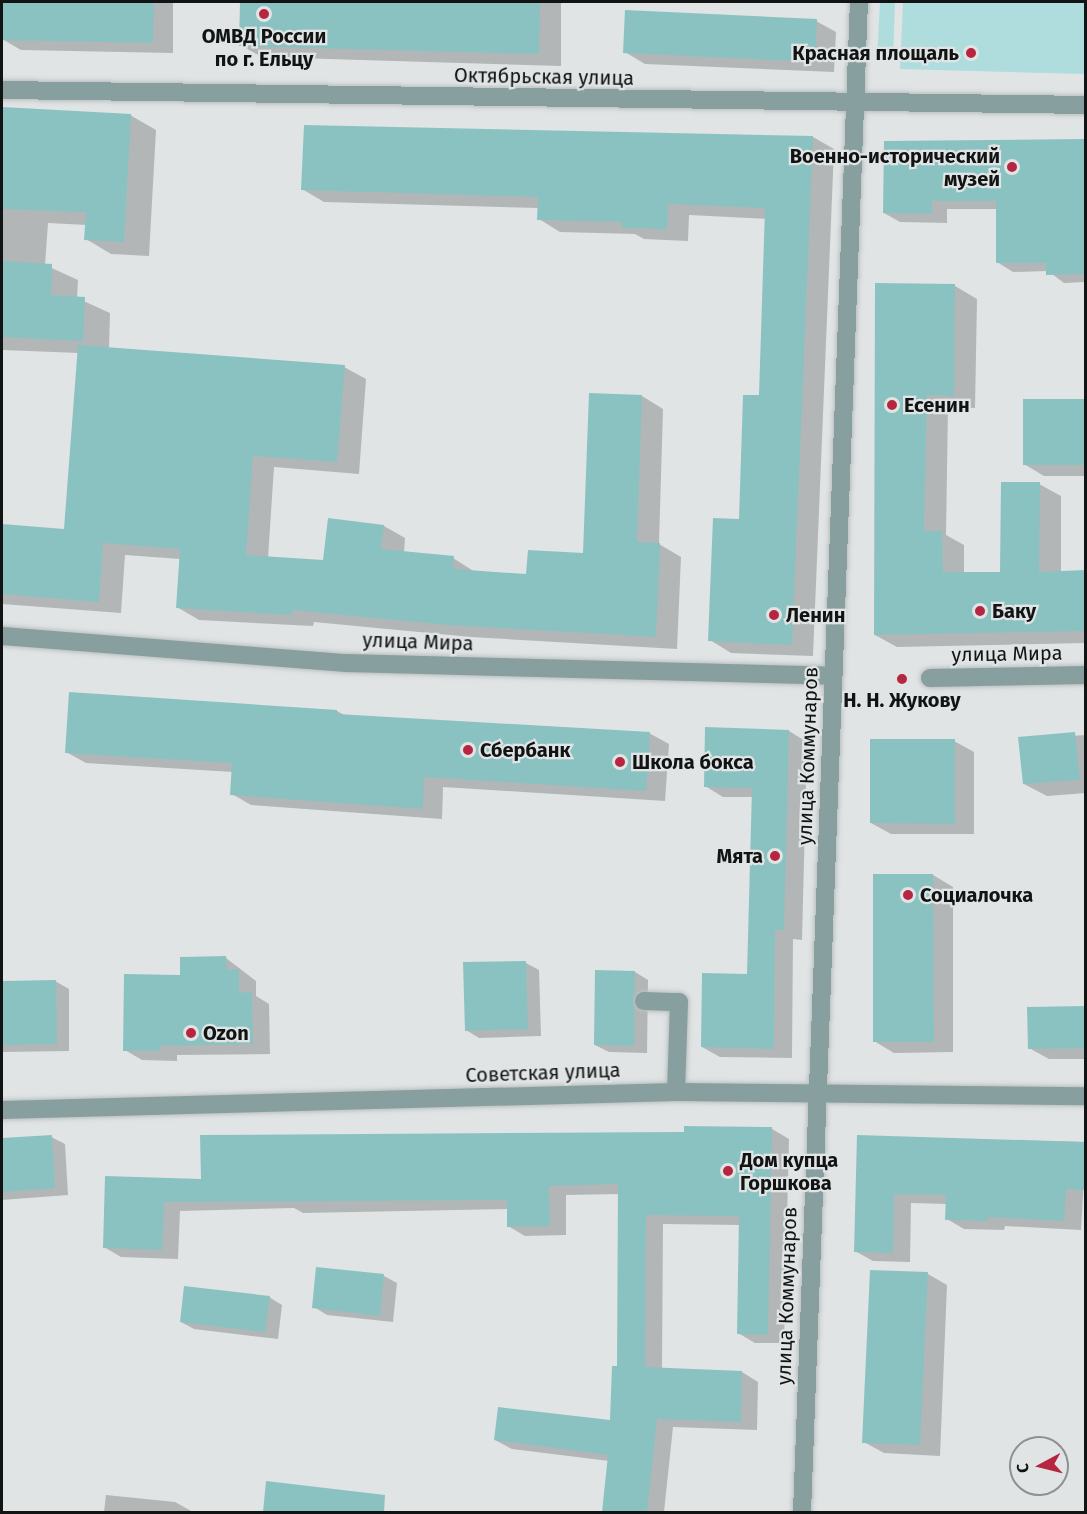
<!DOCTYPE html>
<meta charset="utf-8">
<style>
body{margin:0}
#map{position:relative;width:1087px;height:1514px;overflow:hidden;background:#e0e4e4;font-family:"Fira Sans",sans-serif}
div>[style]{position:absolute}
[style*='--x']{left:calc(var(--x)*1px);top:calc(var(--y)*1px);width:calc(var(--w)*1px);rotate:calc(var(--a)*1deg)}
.green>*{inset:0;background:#afdddd}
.shadow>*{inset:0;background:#0003}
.building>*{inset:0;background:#8ac2c2}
.roads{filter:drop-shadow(0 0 2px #bbbfbf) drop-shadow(0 0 2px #bbbfbf)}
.minor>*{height:18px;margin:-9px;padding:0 9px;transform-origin:9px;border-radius:9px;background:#889f9f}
.dots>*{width:16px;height:16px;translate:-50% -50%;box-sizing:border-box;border:3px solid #e0e4e4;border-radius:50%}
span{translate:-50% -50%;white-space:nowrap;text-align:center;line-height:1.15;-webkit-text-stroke:4.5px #e0e4e4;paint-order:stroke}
.poi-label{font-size:20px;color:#121414;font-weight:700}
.right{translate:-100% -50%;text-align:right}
.left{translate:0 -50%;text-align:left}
.street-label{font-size:20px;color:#121414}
.frame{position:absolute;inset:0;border:3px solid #121414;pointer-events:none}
.north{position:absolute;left:1009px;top:1436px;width:60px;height:60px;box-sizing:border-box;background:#e0e4e4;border:2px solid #8e9191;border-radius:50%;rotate:263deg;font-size:16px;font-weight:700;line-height:24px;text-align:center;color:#121414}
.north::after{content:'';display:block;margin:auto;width:21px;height:27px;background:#b72641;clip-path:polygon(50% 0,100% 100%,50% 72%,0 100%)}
</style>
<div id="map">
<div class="green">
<i style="clip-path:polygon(880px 2px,895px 2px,893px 60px,877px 61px)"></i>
<i style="clip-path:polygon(903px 2px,1085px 2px,1085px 74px,900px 69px)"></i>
</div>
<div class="shadow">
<i style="clip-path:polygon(2px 2px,173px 2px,173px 53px,21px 50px,2px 39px)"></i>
<i style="clip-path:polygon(241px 2px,561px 2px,561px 66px,262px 57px,240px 45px)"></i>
<i style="clip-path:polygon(816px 21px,836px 32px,834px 72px,645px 64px,625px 52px)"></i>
<i style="clip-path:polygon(2px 109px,130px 115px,156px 130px,149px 256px,111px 254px,86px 239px,87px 225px,48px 223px,45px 265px,78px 280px,77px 298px,110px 313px,109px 348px,344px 367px,366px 379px,359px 474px,274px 467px,268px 558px,324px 561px,384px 526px,405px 538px,404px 553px,453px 558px,475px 572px,527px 575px,585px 555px,642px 396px,663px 409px,659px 544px,681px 557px,677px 649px,471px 637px,314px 622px,313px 626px,199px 620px,177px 607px,180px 559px,125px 555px,121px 613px,2px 604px,2px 526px,66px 531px,79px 353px,2px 350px)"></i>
<i style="clip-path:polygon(305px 126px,813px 137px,834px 149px,813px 656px,731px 653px,710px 640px,741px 521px,760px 397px,767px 219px,689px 215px,688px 241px,644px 239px,635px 234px,560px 232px,539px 219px,539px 208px,324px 202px,302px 189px)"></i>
<i style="clip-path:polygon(1086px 141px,1086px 282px,1064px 283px,1048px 271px,1013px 272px,997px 262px,997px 209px,947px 209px,947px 223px,900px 222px,884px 213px)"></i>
<i style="clip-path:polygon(877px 284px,955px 286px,977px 299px,975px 408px,948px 407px,946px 535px,964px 545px,964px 573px,1002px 573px,1039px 484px,1061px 496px,1061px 572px,1086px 571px,1086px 643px,897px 647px,875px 635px)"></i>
<i style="clip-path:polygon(1086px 401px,1086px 476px,1044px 476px,1024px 464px)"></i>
<i style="clip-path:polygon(337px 711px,346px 716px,649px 733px,669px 744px,665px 801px,443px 787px,442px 819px,251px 805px,232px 794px,233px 772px,86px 763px,66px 752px)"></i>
<i style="clip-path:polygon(789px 731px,807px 742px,802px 940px,793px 939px,792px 1058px,720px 1057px,702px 1047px,748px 975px,753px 797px,723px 797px,705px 786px)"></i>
<i style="clip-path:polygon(1086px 735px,1086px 793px,1047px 796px,1024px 784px,1020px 739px)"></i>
<i style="clip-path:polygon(954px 741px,974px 752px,974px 834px,891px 834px,871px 823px)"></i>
<i style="clip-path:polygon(933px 875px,953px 887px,953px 1052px,894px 1053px,874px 1041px)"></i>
<i style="clip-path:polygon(226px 958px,256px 981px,256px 996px,269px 1004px,270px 1054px,177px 1055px,177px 1061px,142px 1060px,125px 1050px,182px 977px)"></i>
<i style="clip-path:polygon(526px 963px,539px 970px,541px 1036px,479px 1038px,466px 1030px)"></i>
<i style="clip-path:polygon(635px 972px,648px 980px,647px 1053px,609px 1052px,595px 1045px)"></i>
<i style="clip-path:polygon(55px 981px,69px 989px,69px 1051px,2px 1052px,2px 982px)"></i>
<i style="clip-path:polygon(1086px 1008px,1086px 1059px,1049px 1059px,1029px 1048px)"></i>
<i style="clip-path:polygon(772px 1129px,789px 1139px,784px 1343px,755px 1343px,738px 1333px,740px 1225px,663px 1224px,662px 1369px,742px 1372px,758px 1382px,757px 1430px,673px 1427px,664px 1512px,603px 1512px,609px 1461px,512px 1449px,495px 1440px,612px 1422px,618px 1368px,620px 1194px,566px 1195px,566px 1235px,525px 1236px,508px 1226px,508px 1209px,303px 1213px,294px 1208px,180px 1211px,178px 1259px,121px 1257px,104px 1247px,107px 1177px,203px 1181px,686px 1133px)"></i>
<i style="clip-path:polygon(51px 1137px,65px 1144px,68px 1195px,2px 1200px,2px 1140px)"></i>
<i style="clip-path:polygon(858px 1137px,1086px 1142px,1081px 1230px,1005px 1226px,1004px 1230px,964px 1229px,947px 1219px,947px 1204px,911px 1203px,910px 1262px,873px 1261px,855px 1251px)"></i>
<i style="clip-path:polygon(928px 1274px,947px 1285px,940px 1456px,884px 1453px,864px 1442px)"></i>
<i style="clip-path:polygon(384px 1276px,397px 1283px,393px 1322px,327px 1315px,314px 1307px)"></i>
<i style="clip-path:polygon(269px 1297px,282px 1305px,278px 1339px,194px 1329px,181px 1322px)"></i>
<i style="clip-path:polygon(267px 1483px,378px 1511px,392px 1512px,264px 1512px)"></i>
<i style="clip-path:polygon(106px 1495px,175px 1502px,193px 1512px,104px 1512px)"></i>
</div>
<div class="building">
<i style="clip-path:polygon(2px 2px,154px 2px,153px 43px,2px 40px)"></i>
<i style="clip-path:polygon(240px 2px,540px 2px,539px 54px,239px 46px)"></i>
<i style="clip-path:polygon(625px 10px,817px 19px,815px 62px,623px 53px)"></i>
<i style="clip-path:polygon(2px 107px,131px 114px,124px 242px,84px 240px,86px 212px,2px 209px)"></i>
<i style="clip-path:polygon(304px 125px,813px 136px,792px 645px,708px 641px,713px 518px,739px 519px,743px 395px,759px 395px,765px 208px,668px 204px,667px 229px,622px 228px,622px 222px,537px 220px,538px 197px,301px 190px)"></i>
<i style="clip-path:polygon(1086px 139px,1084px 274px,1046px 275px,1046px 263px,996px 263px,996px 201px,932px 201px,932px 214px,883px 213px,884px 141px)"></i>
<i style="clip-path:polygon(2px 261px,52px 264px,51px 295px,85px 297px,83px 341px,2px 337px)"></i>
<i style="clip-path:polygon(875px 283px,955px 284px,954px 396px,927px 395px,924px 531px,942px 531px,943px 572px,1000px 572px,1001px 482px,1040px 482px,1039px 572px,1086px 570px,1086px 631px,874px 635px)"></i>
<i style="clip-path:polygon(78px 345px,345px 365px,337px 462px,253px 456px,246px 555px,323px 560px,328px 518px,384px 525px,381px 549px,454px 556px,453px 569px,526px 574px,528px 550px,583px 553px,589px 393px,642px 395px,637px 542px,660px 543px,656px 637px,448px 625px,292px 610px,292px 615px,176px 608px,180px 549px,103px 543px,99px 602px,2px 594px,2px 524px,64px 529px)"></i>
<i style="clip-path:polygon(1023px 399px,1086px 399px,1086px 465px,1023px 465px)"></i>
<i style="clip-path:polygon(69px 692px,337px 710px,337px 714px,650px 732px,646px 791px,424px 777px,423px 809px,230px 795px,232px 763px,65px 753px)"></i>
<i style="clip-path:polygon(705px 727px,789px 730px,784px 930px,775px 930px,774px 1049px,701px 1047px,702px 973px,747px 974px,752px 788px,704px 787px)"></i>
<i style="clip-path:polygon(1075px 732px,1080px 780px,1023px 784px,1018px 737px)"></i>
<i style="clip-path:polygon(870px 739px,955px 739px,955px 824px,870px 823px)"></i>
<i style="clip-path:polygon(873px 874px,933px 874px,934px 1042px,873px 1042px)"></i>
<i style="clip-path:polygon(226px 956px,227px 970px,239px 969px,239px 993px,252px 992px,253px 1044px,160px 1046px,160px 1051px,123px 1051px,124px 974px,180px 975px,180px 957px)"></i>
<i style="clip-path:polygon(526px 961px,528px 1029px,465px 1031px,463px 962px)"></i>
<i style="clip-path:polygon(595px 970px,635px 971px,634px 1046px,594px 1045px)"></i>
<i style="clip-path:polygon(56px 980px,57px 1044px,2px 1045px,2px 981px)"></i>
<i style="clip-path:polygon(1086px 1006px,1086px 1048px,1028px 1049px,1027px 1007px)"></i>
<i style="clip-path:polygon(684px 1126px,772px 1127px,768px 1335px,737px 1334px,739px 1216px,646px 1215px,645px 1367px,742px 1371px,741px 1422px,657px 1419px,647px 1512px,602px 1512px,608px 1455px,494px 1440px,498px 1407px,610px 1420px,612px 1366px,617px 1366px,618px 1184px,549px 1186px,550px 1226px,507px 1227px,507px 1200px,164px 1202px,162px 1250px,103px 1248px,105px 1176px,201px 1179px,200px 1135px,684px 1132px)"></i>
<i style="clip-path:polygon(52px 1135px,55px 1188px,2px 1192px,2px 1138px)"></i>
<i style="clip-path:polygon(857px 1135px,1086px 1142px,1086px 1190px,1066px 1189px,1064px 1221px,988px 1217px,988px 1221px,945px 1220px,946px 1195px,894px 1194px,893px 1253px,854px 1252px)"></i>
<i style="clip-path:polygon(316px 1267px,384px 1274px,380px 1316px,312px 1308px)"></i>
<i style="clip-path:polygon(870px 1270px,928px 1272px,920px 1445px,862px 1443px)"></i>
<i style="clip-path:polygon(184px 1286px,270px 1296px,265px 1332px,180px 1322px)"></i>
<i style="clip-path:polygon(266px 1481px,385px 1495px,384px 1512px,263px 1512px)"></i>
</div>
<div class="roads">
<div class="minor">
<i style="--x:2;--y:90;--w:1084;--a:0.79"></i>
<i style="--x:2;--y:636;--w:346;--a:4.5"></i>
<i style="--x:347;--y:663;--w:486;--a:1.5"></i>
<i style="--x:930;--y:678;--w:156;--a:-1.1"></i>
<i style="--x:644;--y:1001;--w:35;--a:2"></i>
<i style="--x:679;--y:1002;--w:90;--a:91.9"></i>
<i style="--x:2;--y:1110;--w:674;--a:-1.53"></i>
<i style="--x:676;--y:1092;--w:410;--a:0.6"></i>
<i style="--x:802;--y:1512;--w:1511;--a:-87.84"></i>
</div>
</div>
<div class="dots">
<i style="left:264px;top:14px;background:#b72641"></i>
<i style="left:971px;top:53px;background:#b72641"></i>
<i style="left:1012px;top:167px;background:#b72641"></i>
<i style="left:892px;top:405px;background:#b72641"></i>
<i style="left:980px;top:611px;background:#b72641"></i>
<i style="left:774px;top:615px;background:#b72641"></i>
<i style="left:902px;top:679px;background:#b72641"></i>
<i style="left:468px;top:750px;background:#b72641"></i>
<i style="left:620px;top:762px;background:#b72641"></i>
<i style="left:775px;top:856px;background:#b72641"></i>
<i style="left:908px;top:895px;background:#b72641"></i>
<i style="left:191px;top:1033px;background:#b72641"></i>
<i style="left:728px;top:1171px;background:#b72641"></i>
</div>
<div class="poi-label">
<span style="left:264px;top:48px">ОМВД России<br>по г. Ельцу</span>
<span class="right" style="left:959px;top:53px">Красная площаль</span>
<span class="right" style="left:1000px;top:168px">Военно-исторический<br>музей</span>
<span class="left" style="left:904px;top:405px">Есенин</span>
<span class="left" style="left:992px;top:611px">Баку</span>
<span class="left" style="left:786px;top:615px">Ленин</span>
<span style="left:902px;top:700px">Н. Н. Жукову</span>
<span class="left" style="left:480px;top:750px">Сбербанк</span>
<span class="left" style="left:632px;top:762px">Школа бокса</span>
<span class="right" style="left:763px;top:856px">Мята</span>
<span class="left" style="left:920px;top:895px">Социалочка</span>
<span class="left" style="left:203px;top:1033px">Ozon</span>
<span class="left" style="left:740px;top:1172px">Дом купца<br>Горшкова</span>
</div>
<div class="street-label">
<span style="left:544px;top:77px;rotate:1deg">Октябрьская улица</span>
<span style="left:418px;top:642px;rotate:2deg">улица Мира</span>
<span style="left:1007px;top:654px;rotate:-1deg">улица Мира</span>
<span style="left:808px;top:756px;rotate:-88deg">улица Коммунаров</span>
<span style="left:543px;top:1073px;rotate:-2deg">Советская улица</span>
<span style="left:787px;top:1296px;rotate:-88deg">улица Коммунаров</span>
</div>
<div class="frame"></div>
<div class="north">С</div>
</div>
